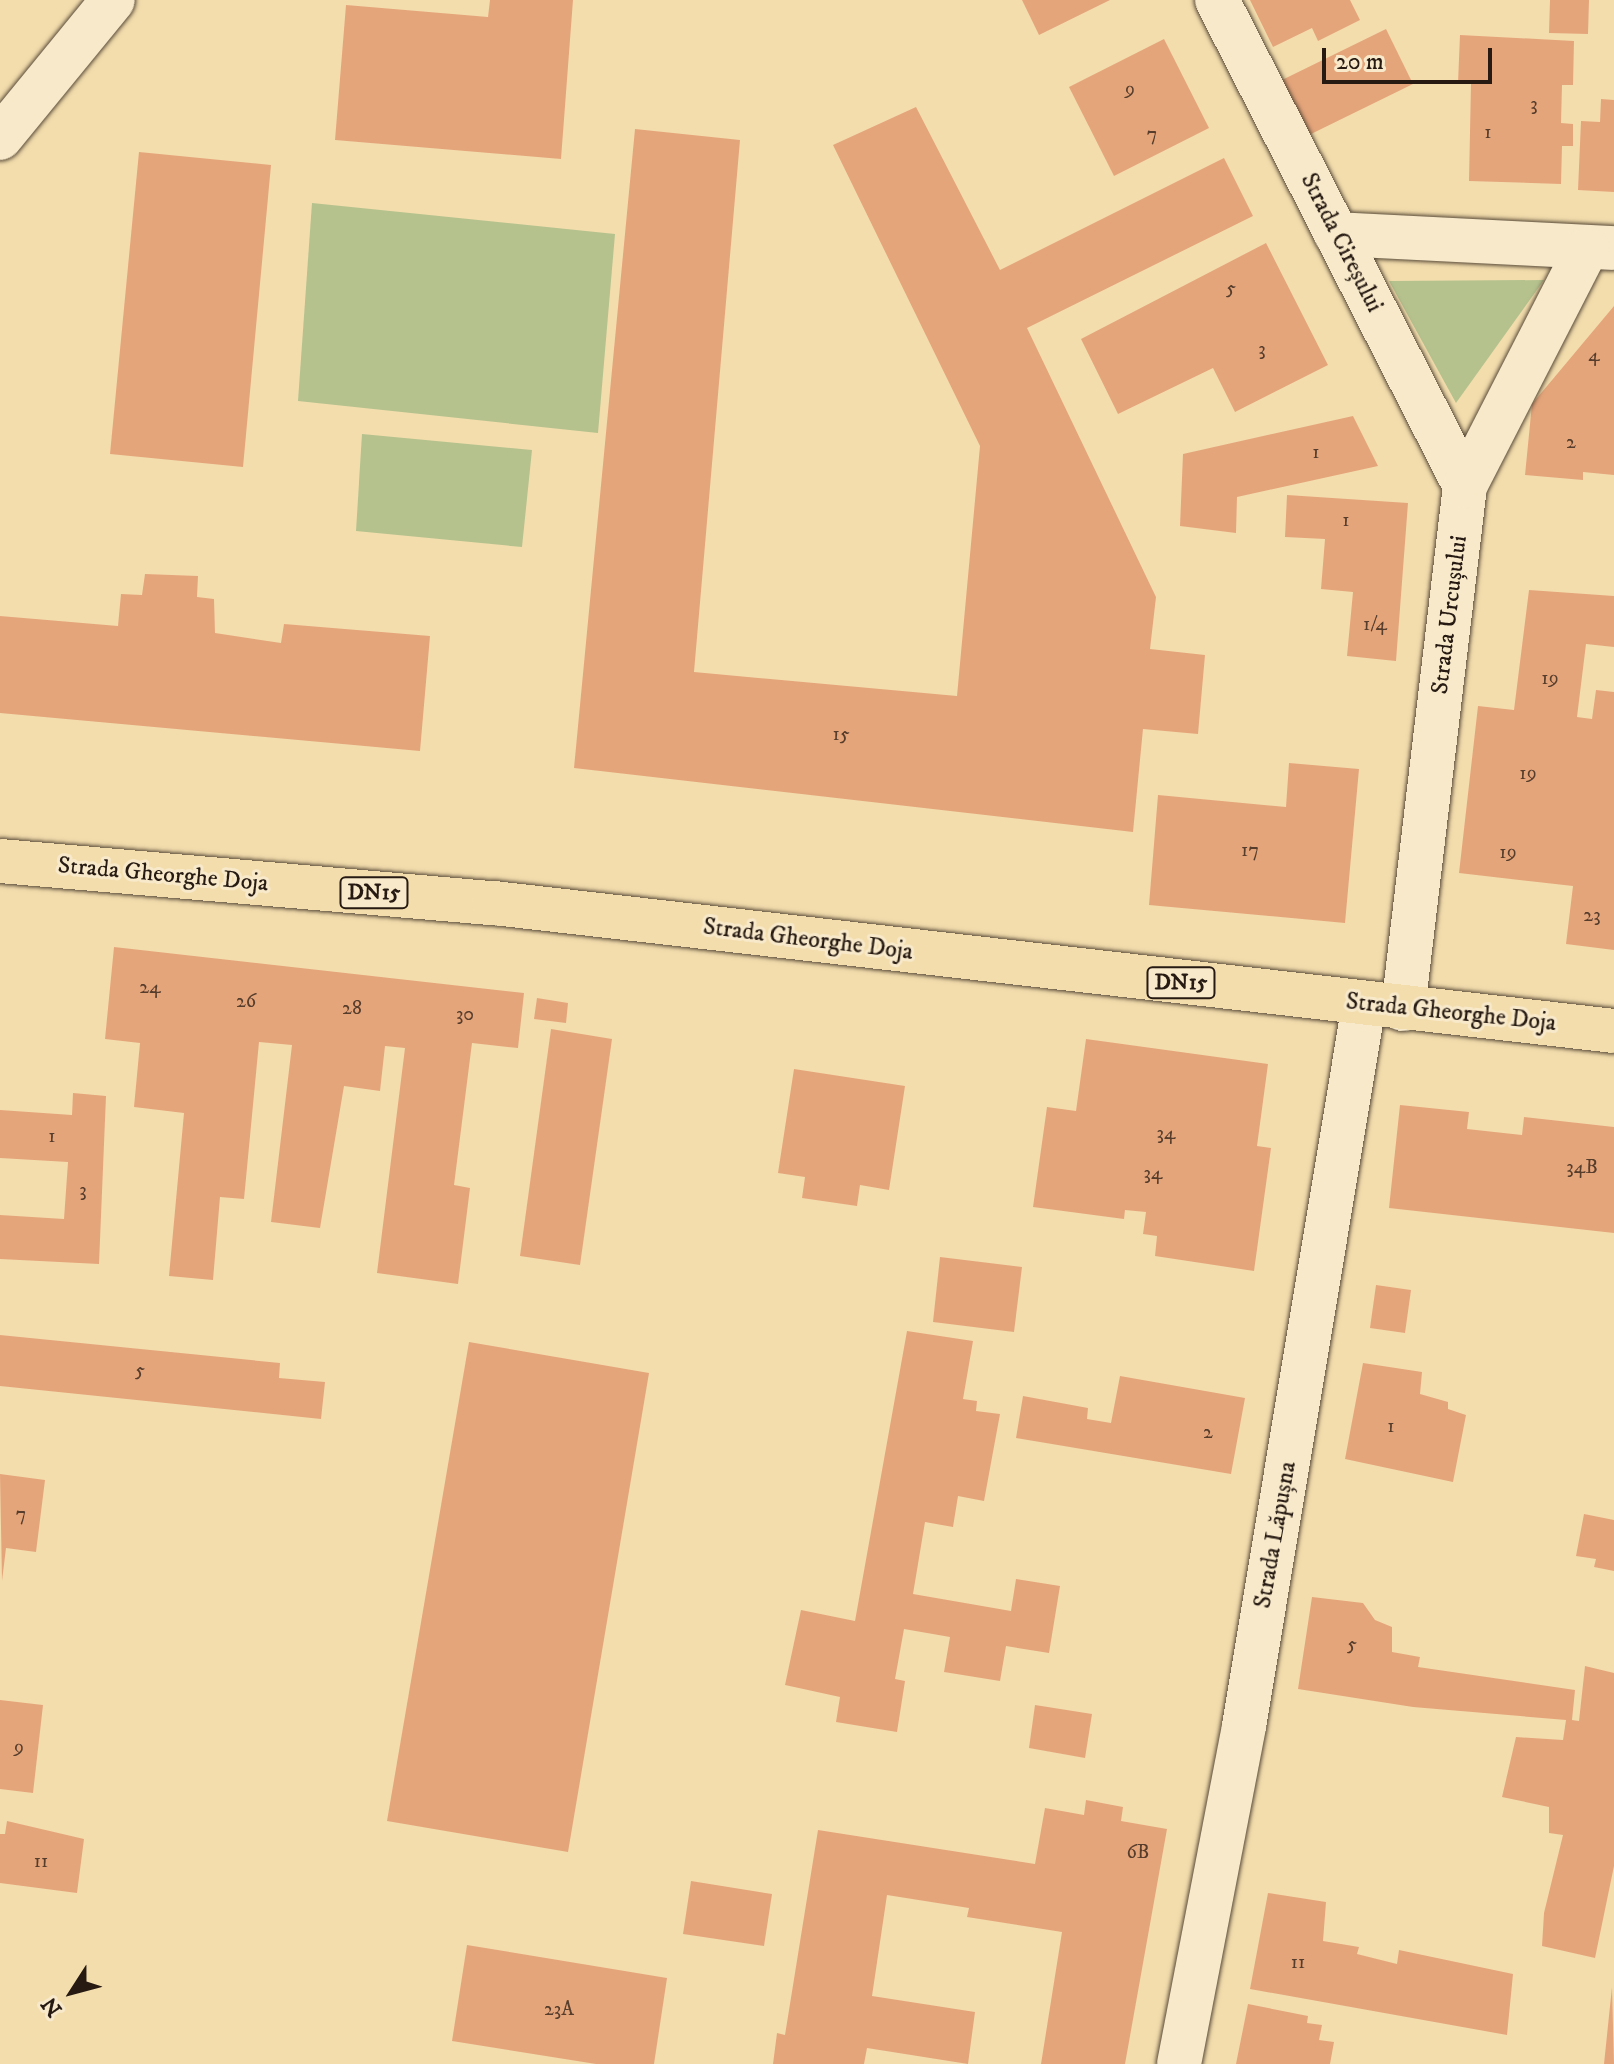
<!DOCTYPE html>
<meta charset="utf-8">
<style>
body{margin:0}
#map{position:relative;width:1614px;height:2064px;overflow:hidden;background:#f3ddad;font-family:"IM FELL DW Pica",serif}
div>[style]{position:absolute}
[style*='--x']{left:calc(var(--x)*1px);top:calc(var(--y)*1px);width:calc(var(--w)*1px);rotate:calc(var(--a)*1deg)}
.green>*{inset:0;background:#b5c28e}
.building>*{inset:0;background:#e5a57b}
.roads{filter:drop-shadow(0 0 2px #594b39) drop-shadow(0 0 2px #594b39)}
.minor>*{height:44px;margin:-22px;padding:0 22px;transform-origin:22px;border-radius:22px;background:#f7e9ca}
.tertiary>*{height:44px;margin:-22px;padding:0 22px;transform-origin:22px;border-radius:22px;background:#f7e9ca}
.primary>*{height:44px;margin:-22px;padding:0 22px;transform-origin:22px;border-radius:22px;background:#f3ddad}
span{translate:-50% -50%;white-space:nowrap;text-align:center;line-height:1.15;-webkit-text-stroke:6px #f7e9ca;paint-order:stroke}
.number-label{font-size:20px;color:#563d2c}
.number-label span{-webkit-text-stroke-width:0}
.shield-label span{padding:2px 6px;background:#f7e9ca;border:2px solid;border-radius:6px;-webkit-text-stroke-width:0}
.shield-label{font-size:22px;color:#261a12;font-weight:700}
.street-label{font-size:24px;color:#261a12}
.north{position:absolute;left:32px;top:1952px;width:80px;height:80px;-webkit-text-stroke:6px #f7e9ca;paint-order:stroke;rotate:234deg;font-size:22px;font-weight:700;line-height:32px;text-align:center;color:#261a12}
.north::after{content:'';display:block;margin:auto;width:28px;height:36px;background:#261a12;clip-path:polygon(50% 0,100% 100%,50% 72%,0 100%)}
.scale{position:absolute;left:1322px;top:48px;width:170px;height:36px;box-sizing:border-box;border:4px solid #261a12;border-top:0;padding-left:10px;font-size:24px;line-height:28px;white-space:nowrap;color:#261a12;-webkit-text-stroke:6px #f7e9ca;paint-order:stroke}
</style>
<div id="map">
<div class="green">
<i style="clip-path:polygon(312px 203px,615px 234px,598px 433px,298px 401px)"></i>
<i style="clip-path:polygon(1544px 280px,1456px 403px,1389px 281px)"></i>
<i style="clip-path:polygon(362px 434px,532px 450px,522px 547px,356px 531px)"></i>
</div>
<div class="building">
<i style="clip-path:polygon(490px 0,573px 0,561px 159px,335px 140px,346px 5px,488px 17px)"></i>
<i style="clip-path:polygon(1022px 0,1110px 0,1039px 35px)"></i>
<i style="clip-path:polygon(1250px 0,1350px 0,1360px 20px,1318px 41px,1312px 28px,1273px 47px)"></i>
<i style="clip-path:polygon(1550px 0,1589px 0,1588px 34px,1549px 33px)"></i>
<i style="clip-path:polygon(1386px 29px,1413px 84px,1309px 135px,1282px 80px)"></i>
<i style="clip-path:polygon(1460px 35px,1574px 41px,1573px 85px,1562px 85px,1561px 123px,1573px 124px,1573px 146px,1562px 146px,1561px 184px,1469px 181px,1471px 83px,1458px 83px)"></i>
<i style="clip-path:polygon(1164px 39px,1209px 128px,1114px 176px,1069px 87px)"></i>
<i style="clip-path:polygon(1601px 99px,1614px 100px,1614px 192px,1578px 190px,1581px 121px,1600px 122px)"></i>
<i style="clip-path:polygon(916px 107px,1000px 270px,1224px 158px,1253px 216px,1027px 328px,1156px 597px,1150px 649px,1205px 655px,1198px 734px,1143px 729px,1133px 832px,574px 768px,635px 129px,740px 140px,694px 672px,957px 696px,980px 446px,833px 145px)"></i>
<i style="clip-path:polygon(139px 152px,271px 165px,243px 467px,110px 454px)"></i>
<i style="clip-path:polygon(1266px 243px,1328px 365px,1235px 412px,1213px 368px,1118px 414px,1081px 339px)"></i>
<i style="clip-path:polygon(1614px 306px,1614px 475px,1583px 472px,1583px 480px,1525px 475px,1532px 404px)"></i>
<i style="clip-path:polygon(1353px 416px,1378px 466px,1237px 497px,1236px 533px,1180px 526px,1183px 454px)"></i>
<i style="clip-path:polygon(1287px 495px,1408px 503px,1396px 661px,1347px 656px,1353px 592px,1321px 589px,1325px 539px,1285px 537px)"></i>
<i style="clip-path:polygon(145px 574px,198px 576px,197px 597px,214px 599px,215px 633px,281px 643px,284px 624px,430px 636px,420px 751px,0 713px,0 616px,118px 626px,121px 594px,142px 595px)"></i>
<i style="clip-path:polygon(1529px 590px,1614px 596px,1614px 647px,1586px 644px,1577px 717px,1592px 719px,1596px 690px,1614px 692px,1614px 950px,1566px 944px,1573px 886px,1459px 873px,1478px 706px,1514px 710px)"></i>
<i style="clip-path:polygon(1289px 763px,1359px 769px,1345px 923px,1149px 905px,1158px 795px,1286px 807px)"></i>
<i style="clip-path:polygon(114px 947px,524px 993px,518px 1048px,472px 1043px,454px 1185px,470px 1188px,458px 1284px,377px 1273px,405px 1048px,385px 1046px,380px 1091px,344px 1086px,320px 1228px,271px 1222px,292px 1045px,259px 1042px,244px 1199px,220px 1197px,213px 1280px,169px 1276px,184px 1113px,134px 1107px,140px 1043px,105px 1039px)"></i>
<i style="clip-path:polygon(537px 998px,568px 1003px,566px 1023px,534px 1019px)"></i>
<i style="clip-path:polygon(551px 1029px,612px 1039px,580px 1265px,520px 1256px)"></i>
<i style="clip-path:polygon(1086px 1039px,1268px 1064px,1257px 1146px,1271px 1148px,1254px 1271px,1155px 1256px,1157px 1236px,1143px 1234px,1146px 1212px,1125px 1210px,1124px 1219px,1033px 1207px,1047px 1107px,1076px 1111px)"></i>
<i style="clip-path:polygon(794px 1069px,905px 1086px,889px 1190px,860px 1185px,857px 1206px,802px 1198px,805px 1177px,778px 1173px)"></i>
<i style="clip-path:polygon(73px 1093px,106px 1096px,99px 1264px,0 1259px,0 1215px,64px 1219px,68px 1162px,0 1158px,0 1110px,72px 1115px)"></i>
<i style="clip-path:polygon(1400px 1105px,1469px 1112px,1467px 1129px,1522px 1135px,1524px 1117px,1614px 1127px,1614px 1233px,1389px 1208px)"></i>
<i style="clip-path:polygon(940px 1257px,1022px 1267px,1014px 1332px,933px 1322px)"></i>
<i style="clip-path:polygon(1376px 1285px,1411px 1290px,1405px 1333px,1370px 1328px)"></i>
<i style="clip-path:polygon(907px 1331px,973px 1341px,963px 1399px,977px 1401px,976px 1411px,1000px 1414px,984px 1501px,958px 1496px,953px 1527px,925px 1522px,913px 1594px,1011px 1611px,1016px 1579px,1060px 1586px,1049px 1653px,1006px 1646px,1000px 1681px,944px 1672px,950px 1637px,904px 1629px,895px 1679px,905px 1681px,897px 1732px,836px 1722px,840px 1697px,785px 1685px,801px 1610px,855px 1621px)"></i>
<i style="clip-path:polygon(0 1335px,280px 1363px,279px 1378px,325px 1382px,321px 1419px,0 1386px)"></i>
<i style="clip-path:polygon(469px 1342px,649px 1373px,568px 1852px,387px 1821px)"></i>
<i style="clip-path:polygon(1363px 1363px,1422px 1372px,1420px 1394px,1448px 1402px,1448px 1409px,1466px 1415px,1453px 1482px,1345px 1459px)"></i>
<i style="clip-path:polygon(1120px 1376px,1245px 1398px,1231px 1474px,1016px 1438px,1023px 1396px,1088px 1408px,1087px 1419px,1111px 1423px)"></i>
<i style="clip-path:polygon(0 1474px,45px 1480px,36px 1552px,6px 1548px,2px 1581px)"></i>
<i style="clip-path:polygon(1584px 1514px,1614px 1520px,1614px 1571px,1594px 1567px,1596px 1559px,1576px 1556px)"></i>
<i style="clip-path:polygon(1312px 1597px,1363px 1603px,1375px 1620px,1392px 1627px,1392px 1652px,1420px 1657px,1418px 1667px,1575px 1690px,1572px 1720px,1579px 1721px,1585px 1666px,1614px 1673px,1614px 1866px,1595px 1958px,1542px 1946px,1544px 1913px,1563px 1835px,1549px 1833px,1549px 1807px,1502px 1797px,1516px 1737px,1563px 1740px,1566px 1720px,1413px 1707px,1298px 1689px)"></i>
<i style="clip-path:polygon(0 1700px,43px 1705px,33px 1793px,0 1789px)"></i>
<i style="clip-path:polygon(1035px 1705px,1092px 1714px,1085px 1758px,1029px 1748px)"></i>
<i style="clip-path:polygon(1086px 1800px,1123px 1807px,1121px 1821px,1167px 1829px,1125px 2064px,1041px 2064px,1062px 1932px,967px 1917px,969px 1908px,887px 1895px,872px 1996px,975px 2012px,968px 2064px,867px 2048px,864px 2064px,773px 2064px,777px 2033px,785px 2035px,818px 1830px,1035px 1864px,1045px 1808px,1084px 1815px)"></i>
<i style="clip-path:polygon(7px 1821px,84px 1839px,77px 1893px,0 1883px,0 1834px,5px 1834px)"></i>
<i style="clip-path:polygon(691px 1881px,772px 1894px,764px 1946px,683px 1934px)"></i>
<i style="clip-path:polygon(1268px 1893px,1326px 1902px,1323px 1941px,1359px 1947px,1357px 1954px,1397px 1964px,1399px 1950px,1513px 1974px,1507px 2035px,1250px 1989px)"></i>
<i style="clip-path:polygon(467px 1945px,667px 1978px,654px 2064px,596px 2064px,452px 2041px)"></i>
<i style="clip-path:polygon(1612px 1987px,1614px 2064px,1604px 2064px)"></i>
<i style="clip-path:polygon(1248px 2004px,1308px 2016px,1307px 2023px,1322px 2025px,1319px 2040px,1334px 2042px,1330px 2064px,1236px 2064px)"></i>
</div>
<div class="roads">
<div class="minor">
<i style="--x:1217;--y:0;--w:546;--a:62.97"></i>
<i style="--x:1336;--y:234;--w:277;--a:2.9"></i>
<i style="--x:1403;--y:1009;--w:527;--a:-83.24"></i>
<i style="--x:1465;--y:486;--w:267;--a:-62.9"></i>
<i style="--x:1179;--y:2064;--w:344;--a:-79.1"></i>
<i style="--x:1244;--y:1726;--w:732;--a:-80.56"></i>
</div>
<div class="tertiary">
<i style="--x:0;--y:138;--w:178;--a:-50.7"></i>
</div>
<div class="primary">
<i style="--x:0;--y:861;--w:496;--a:4.9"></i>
<i style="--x:494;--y:903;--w:1127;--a:6.52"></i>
</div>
</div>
<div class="number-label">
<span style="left:1130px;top:89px">9</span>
<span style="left:1534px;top:104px">3</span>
<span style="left:1488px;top:132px">1</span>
<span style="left:1152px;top:134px">7</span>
<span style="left:1231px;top:288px">5</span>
<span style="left:1262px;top:349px">3</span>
<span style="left:1594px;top:355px">4</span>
<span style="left:1571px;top:442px">2</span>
<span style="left:1316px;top:452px">1</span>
<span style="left:1346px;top:520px">1</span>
<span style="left:1375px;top:624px">1/4</span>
<span style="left:1550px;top:678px">19</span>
<span style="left:841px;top:734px">15</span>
<span style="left:1528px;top:773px">19</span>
<span style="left:1250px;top:850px">17</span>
<span style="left:1508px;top:852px">19</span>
<span style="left:1592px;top:915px">23</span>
<span style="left:150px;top:987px">24</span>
<span style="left:246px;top:1001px">26</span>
<span style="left:352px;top:1008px">28</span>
<span style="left:465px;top:1014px">30</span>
<span style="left:1166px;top:1133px">34</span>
<span style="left:52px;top:1136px">1</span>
<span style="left:1582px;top:1167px">34B</span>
<span style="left:1153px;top:1173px">34</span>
<span style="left:83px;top:1190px">3</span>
<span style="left:140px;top:1370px">5</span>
<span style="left:1391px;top:1426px">1</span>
<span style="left:1208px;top:1432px">2</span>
<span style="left:21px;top:1514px">7</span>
<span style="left:1352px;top:1644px">5</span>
<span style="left:19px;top:1747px">9</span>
<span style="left:1138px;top:1852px">6B</span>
<span style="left:41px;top:1861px">11</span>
<span style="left:1298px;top:1962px">11</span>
<span style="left:559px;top:2009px">23A</span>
</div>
<div class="shield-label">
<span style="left:374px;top:893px">DN15</span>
<span style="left:1181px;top:983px">DN15</span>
</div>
<div class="street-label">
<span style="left:1341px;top:243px;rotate:63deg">Strada Cireșului</span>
<span style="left:1450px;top:615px;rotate:-83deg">Strada Urcușului</span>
<span style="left:163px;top:875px;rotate:5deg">Strada Gheorghe Doja</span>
<span style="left:808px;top:940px;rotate:7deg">Strada Gheorghe Doja</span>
<span style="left:1451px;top:1013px;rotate:6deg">Strada Gheorghe Doja</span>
<span style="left:1276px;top:1535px;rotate:-80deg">Strada Lăpușna</span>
</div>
<div class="north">N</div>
<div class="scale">20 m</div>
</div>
